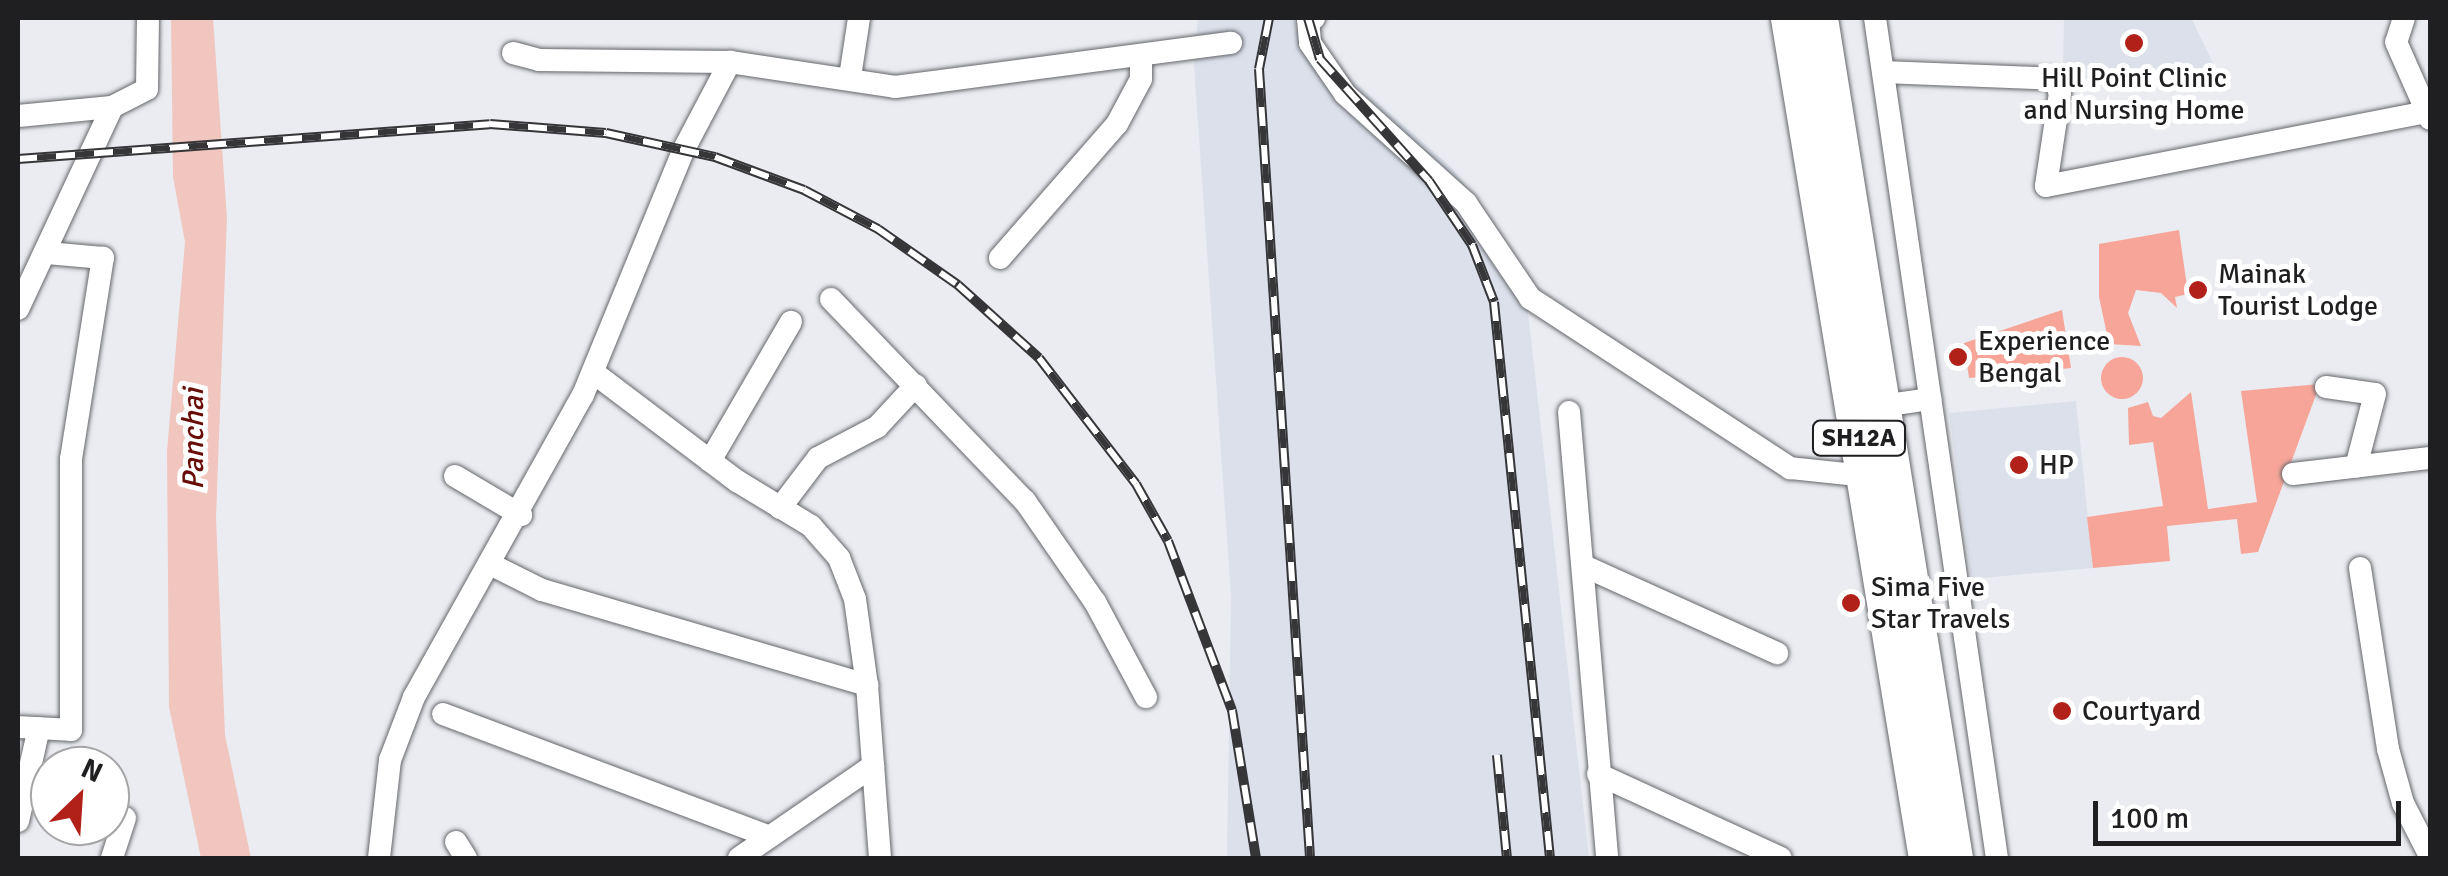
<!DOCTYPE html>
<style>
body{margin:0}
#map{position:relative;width:2448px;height:876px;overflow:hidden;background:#eaecf1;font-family:Signika,sans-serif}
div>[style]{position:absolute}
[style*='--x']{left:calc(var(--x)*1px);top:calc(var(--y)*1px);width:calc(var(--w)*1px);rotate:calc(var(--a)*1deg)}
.built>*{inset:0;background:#dbe0eb}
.green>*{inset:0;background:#f7a598}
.round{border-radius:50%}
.water>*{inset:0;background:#f1c6bf}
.roads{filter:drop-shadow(0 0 2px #65676b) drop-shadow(0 0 2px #65676b)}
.street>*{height:22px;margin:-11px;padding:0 11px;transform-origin:11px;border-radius:11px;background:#fff}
.primary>*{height:35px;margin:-17.5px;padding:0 17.5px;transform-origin:17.5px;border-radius:17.5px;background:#fff}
.rail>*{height:10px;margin-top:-5px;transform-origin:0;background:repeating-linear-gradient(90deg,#fff 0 19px,#363639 0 38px);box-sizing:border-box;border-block:2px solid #363639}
.dots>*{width:28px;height:28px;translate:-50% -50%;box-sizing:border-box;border:5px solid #fff;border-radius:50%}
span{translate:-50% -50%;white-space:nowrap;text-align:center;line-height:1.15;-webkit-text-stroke:10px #fff;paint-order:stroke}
.shield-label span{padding:2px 8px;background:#fff;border:2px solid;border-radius:8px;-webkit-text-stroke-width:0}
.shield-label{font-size:25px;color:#1f1f21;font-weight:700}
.poi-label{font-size:28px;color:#1f1f21}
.left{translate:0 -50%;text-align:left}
.water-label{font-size:30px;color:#680c08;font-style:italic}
.frame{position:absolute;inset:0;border:20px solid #1f1f21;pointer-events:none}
.north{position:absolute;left:30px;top:746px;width:100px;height:100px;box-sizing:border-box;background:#fff;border:2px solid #a5a5a6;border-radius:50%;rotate:25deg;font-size:28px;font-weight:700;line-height:40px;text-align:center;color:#1f1f21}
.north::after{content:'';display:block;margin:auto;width:35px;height:45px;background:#b12119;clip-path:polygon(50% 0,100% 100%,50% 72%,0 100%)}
.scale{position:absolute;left:2093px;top:801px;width:308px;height:45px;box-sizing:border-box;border:5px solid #1f1f21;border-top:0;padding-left:12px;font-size:30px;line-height:35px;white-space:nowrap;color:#1f1f21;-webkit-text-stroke:8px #fff;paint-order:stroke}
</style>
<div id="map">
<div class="built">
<i style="clip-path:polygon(1198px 18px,1294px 18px,1296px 30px,1453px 169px,1523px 267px,1589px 858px,1227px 858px,1231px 596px,1194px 65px)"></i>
<i style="clip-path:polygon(2064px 18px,2191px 18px,2216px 69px,2215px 84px,2070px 78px,2063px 68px)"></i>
<i style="clip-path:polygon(2076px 401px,2093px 568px,1971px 579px,1949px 413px)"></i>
</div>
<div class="green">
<i style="clip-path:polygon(2179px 230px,2188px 294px,2175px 297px,2177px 308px,2161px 293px,2136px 290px,2128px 313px,2141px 346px,2109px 344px,2099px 297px,2099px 244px)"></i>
<i style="clip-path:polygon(2062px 310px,2071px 368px,1969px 378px,1964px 343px)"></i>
<i class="round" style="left:2101px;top:357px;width:42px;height:42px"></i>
<i style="clip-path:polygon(2320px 384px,2258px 552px,2241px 554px,2237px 519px,2167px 526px,2170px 561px,2093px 568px,2087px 517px,2163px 506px,2153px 442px,2129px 445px,2128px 408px,2148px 402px,2153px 416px,2161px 418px,2191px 392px,2208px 509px,2257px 502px,2241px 391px)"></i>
</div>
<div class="water">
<i style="clip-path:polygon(171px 18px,213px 18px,227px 218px,216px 518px,225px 735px,251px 858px,201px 858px,169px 707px,167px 451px,185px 242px,173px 177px)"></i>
</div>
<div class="roads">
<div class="street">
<i style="--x:1314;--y:18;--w:6;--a:171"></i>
<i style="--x:1308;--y:19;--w:24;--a:85"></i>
<i style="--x:1310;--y:43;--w:62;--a:55.5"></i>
<i style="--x:1345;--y:94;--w:163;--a:42"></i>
<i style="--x:1466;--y:203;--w:115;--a:56"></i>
<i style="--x:1530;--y:298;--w:311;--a:33.2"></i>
<i style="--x:1790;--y:468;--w:76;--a:6"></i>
<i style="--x:1875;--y:18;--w:849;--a:81.74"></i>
<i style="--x:2404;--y:18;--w:25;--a:108"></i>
<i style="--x:2396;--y:42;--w:84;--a:66.2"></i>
<i style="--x:513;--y:53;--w:27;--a:15"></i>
<i style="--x:539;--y:60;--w:191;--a:0.6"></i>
<i style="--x:730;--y:62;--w:167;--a:8.6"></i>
<i style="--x:895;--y:87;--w:339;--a:-7.5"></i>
<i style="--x:1883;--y:72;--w:171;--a:2.3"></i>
<i style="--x:2054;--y:79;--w:15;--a:67"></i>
<i style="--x:2060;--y:93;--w:94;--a:98.6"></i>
<i style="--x:2046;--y:186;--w:389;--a:-11"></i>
<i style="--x:850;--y:77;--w:60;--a:-81.3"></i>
<i style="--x:18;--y:116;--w:94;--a:-5.5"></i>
<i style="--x:1000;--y:258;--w:178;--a:-48.9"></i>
<i style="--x:1117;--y:124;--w:51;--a:-61.9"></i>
<i style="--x:1141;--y:79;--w:22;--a:-90"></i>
<i style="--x:831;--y:299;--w:280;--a:46.2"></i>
<i style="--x:1025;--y:501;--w:123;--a:55.3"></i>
<i style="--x:1095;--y:602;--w:108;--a:61.8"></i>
<i style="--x:18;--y:309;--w:223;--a:-65"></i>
<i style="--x:112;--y:107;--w:39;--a:-27"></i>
<i style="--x:147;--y:89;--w:71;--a:-89.2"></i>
<i style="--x:594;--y:373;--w:179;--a:37.1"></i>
<i style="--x:737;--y:481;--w:87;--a:31.3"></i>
<i style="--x:811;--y:526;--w:43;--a:48.8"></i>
<i style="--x:839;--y:558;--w:44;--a:68.7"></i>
<i style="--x:855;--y:599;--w:87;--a:82.1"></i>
<i style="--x:867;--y:685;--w:173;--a:85.7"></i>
<i style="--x:2326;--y:387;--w:49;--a:8.1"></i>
<i style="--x:2375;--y:394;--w:75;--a:104.6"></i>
<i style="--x:1882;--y:406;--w:49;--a:-8.3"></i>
<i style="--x:1569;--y:412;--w:448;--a:85.1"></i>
<i style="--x:710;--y:461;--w:161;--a:-59.8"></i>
<i style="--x:2293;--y:474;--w:138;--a:-6.7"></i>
<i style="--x:455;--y:476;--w:77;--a:30.6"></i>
<i style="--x:780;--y:508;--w:63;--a:-52.8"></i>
<i style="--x:818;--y:458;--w:67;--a:-27.7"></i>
<i style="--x:877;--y:427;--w:57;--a:-47.1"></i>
<i style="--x:492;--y:565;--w:56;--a:26.6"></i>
<i style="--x:542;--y:590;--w:339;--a:16.3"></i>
<i style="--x:1584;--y:566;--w:212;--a:24.3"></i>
<i style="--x:2360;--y:568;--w:183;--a:81.2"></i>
<i style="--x:2388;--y:749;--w:56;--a:74.5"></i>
<i style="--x:2403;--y:803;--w:59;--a:63"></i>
<i style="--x:443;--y:714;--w:349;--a:20.6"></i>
<i style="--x:18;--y:727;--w:53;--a:3.2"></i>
<i style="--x:71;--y:730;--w:271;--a:-90"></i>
<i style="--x:71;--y:459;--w:204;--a:-81"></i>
<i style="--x:103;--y:258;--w:56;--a:-174.9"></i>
<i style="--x:1598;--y:774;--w:201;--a:24.7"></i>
<i style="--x:18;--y:821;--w:95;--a:-77.3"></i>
<i style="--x:456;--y:842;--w:19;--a:58"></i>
<i style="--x:112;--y:858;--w:42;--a:-72"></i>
<i style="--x:379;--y:858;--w:99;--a:-83.6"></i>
<i style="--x:390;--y:760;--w:67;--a:-69.1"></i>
<i style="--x:414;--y:697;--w:346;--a:-60.8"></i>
<i style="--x:583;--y:395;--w:264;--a:-67.7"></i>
<i style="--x:683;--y:151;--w:101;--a:-62.2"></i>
<i style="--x:739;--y:858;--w:163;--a:-34.5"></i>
</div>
<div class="primary">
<i style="--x:1788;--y:18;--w:851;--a:80.67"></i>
<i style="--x:1820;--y:18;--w:851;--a:80.87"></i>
</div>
</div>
<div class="rail">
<i style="--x:1269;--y:18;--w:52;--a:101.1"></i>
<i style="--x:1259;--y:69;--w:791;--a:86.3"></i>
<i style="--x:1308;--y:18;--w:43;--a:73.7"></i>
<i style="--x:1320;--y:59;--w:164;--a:48.2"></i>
<i style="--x:1429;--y:181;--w:77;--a:56.1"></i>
<i style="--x:1472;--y:245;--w:61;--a:68.9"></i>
<i style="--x:1494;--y:302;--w:559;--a:84.25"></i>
<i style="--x:18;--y:159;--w:473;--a:-4.2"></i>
<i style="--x:490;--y:124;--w:116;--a:4.4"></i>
<i style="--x:606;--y:133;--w:112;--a:12.4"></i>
<i style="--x:715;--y:157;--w:95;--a:20.3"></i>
<i style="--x:804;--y:190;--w:84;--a:27.8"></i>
<i style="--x:878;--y:229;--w:98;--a:35"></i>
<i style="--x:958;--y:285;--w:109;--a:42"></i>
<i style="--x:1039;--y:358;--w:159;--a:52.4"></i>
<i style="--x:1136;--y:484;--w:65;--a:60.7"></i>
<i style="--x:1168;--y:541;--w:181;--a:69.3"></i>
<i style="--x:1232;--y:710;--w:150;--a:80.8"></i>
<i style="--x:1497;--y:755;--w:103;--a:84.5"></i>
</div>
<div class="dots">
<i style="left:2134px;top:43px;background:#b12119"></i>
<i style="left:2198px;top:290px;background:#b12119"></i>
<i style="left:1958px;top:357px;background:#b12119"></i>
<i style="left:2019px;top:465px;background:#b12119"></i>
<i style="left:1851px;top:603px;background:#b12119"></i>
<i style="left:2062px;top:711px;background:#b12119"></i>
</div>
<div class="shield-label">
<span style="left:1859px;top:438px">SH12A</span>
</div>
<div class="poi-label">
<span style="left:2134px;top:94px">Hill Point Clinic<br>and Nursing Home</span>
<span class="left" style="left:2218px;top:290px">Mainak<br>Tourist Lodge</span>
<span class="left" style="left:1978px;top:357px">Experience<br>Bengal</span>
<span class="left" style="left:2039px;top:465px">HP</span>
<span class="left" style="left:1871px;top:603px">Sima Five<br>Star Travels</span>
<span class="left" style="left:2082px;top:711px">Courtyard</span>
</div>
<div class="water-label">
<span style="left:194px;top:439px;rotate:-90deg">Panchai</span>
</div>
<div class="frame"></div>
<div class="north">N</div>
<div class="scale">100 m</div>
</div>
